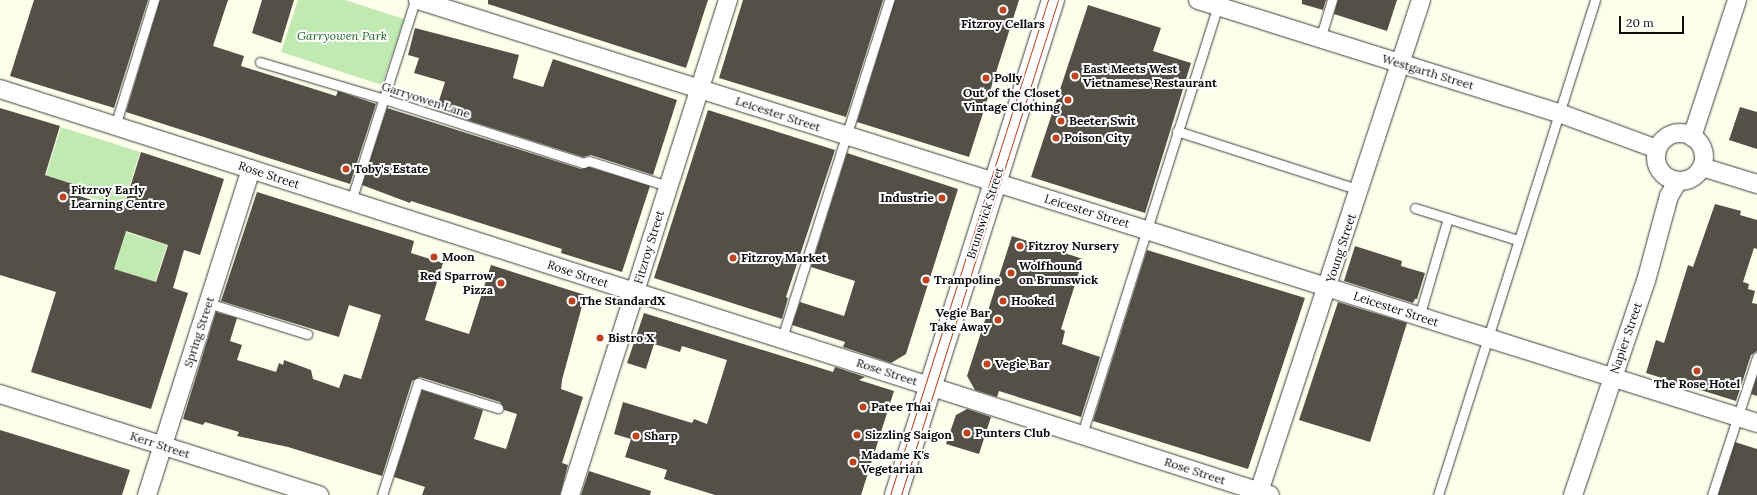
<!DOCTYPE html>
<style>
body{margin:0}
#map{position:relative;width:1757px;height:495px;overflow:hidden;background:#fdffea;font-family:Lora,serif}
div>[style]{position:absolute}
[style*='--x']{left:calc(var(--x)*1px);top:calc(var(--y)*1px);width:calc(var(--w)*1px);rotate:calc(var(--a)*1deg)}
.green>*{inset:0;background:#c0eab2}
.building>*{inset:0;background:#545047}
.roads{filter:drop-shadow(0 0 1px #3e3e3e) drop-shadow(0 0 1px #3e3e3e)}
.service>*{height:9px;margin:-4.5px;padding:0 4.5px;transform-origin:4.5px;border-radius:4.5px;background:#fff}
.minor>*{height:18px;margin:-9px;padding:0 9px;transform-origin:9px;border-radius:9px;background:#fff}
.minor>.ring{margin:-9px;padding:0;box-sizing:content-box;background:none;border:18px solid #fff;border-radius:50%}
.tertiary>*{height:22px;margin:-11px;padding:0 11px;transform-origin:11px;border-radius:11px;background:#fff}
.tram>*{height:1px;margin:-0.5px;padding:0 0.5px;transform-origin:0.5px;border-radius:0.5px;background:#c0421e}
.dots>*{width:11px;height:11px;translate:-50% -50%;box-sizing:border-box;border:2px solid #fff;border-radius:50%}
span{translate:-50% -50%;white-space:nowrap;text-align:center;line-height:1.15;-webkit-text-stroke:4px #fff;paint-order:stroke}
.poi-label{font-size:12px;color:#0b0b0b;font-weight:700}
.left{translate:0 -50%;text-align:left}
.right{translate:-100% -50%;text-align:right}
.park-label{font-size:12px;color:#1a651f;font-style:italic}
.street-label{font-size:12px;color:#0b0b0b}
.scale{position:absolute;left:1619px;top:16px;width:65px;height:18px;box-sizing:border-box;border:2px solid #0b0b0b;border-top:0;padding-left:5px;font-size:12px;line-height:14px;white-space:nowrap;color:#0b0b0b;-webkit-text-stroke:3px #fff;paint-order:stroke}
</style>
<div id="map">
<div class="green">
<i style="clip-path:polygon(298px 0,345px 0,404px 19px,382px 85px,281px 52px)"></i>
<i style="clip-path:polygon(61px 127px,140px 152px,116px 229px,167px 245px,155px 282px,114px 269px,119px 254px,107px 250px,97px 239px,108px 203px,87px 196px,89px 189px,46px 175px)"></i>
</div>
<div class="building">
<i style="clip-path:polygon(34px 0,148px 0,114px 108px,10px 76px)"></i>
<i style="clip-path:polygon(160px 0,228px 0,213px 46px,244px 56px,241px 66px,336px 96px,338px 91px,376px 104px,350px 184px,126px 112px)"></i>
<i style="clip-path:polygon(262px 0,294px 0,281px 43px,252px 33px)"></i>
<i style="clip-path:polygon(488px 0,708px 0,686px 68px,488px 4px)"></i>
<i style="clip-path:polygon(743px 0,883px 0,846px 117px,719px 78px)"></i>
<i style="clip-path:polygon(895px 0,1019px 0,969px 157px,857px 122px)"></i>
<i style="clip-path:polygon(1302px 0,1326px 0,1323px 10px,1302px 4px)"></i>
<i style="clip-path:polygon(1338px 0,1397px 0,1387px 31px,1334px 14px)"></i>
<i style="clip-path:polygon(1088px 5px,1161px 28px,1153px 51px,1191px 63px,1145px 213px,1031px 177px)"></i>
<i style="clip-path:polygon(415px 28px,519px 55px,513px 78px,543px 87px,553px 59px,677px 100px,653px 175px,591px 155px,583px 157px,436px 110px,445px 82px,414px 73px,419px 58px,408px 55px)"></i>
<i style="clip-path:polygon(1740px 107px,1757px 112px,1757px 149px,1729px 140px)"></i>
<i style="clip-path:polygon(evenodd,0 108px,60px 126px,45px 175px,73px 184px,70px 193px,123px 210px,141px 152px,224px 179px,200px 255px,184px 250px,173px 288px,188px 293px,151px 409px,31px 372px,56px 292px,0 275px,0 108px,126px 231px,168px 245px,156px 282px,114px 269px,126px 231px)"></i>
<i style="clip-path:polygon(387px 108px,581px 169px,589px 167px,650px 186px,622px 272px,561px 253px,562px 249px,411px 201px,410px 203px,362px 185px)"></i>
<i style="clip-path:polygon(708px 110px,835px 150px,786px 297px,788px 298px,782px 319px,654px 278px)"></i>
<i style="clip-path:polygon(847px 153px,958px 189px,906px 354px,891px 363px,843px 347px,845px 342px,792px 325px,800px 302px,844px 316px,855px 281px,811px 267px)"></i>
<i style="clip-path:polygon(257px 192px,414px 241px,411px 253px,443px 263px,425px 320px,469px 334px,491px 265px,585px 295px,562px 380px,561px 389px,583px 397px,562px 463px,568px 465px,560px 495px,422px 495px,425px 487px,394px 477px,422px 390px,483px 410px,474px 439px,506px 449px,517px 414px,504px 410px,500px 402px,420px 377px,412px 381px,382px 476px,288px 447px,237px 436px,239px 432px,205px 422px,203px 425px,183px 419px,216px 312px,237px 318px,230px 341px,242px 345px,237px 360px,276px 372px,279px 363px,283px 365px,284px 360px,311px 370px,313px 379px,339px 388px,344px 374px,361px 379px,381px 315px,349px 305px,339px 337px,221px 301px)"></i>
<i style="clip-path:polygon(1715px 204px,1741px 211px,1740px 215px,1757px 220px,1757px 249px,1754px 248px,1743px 282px,1749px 284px,1748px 289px,1755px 291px,1752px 303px,1757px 304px,1757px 351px,1751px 355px,1736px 401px,1646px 373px,1656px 340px,1664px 343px,1688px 265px,1693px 267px)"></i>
<i style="clip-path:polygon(1012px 236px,1083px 259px,1061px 329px,1065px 331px,1062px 344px,1100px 357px,1081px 417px,999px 391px,997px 397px,975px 390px,967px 376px)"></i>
<i style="clip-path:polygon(1355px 246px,1402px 261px,1401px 266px,1425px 273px,1417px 299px,1415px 299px,1413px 303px,1344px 281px)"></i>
<i style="clip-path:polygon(1147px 250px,1305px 298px,1248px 469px,1093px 421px)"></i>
<i style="clip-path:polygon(1338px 302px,1407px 323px,1370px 442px,1299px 420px)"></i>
<i style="clip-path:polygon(644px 313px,833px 372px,835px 367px,865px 377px,859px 380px,894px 391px,861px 495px,715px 495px,664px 479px,667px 470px,625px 457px,631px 439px,614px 434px,623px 402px,692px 423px,694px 419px,707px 424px,727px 360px,682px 346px,680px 352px,654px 344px,646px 369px,627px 363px)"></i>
<i style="clip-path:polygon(1757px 376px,1757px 396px,1751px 394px)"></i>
<i style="clip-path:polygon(967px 409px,991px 417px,979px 454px,946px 444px,956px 415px)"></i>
<i style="clip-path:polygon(0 430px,130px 470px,122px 495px,0 495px)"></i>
<i style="clip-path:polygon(1735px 442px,1757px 449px,1757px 495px,1718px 495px)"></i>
<i style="clip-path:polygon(589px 471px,651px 491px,650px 495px,581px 495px)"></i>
</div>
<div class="roads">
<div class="service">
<i style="--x:1320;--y:39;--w:41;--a:-72.9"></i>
<i style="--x:260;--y:62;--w:129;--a:16.6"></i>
<i style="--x:384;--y:99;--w:209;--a:17.8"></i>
<i style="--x:583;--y:163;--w:6;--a:-18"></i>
<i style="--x:589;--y:161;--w:83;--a:17.6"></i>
<i style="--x:115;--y:126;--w:132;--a:-72.8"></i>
<i style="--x:1177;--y:131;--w:192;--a:17.9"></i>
<i style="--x:351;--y:201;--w:211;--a:-72.3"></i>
<i style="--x:1415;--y:208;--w:108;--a:17.3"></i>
<i style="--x:208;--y:303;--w:104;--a:17.4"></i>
<i style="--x:1419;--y:317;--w:103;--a:-73.7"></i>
<i style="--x:782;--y:338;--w:355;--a:-72.4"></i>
<i style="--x:1082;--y:434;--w:452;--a:-72.4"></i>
<i style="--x:382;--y:495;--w:118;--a:-72.2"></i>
<i style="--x:418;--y:383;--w:84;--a:17.4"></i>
<i style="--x:1438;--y:495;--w:519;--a:-72.4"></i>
<i style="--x:1712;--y:495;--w:145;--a:-71.9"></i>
</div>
<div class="minor">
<i style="--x:418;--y:0;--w:1404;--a:17.53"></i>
<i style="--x:1198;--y:0;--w:378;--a:17.4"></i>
<i style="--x:1559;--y:113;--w:104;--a:20.2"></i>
<i style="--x:0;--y:89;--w:1333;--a:17.73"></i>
<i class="ring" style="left:1656px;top:133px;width:30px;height:30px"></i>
<i style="--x:1692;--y:137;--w:144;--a:-71.8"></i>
<i style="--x:1702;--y:167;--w:58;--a:17.2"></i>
<i style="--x:0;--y:394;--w:335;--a:17.6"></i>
<i style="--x:147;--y:495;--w:342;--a:-72.3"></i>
<i style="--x:570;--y:495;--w:520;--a:-72.3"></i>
<i style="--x:1258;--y:495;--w:521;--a:-71.77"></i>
<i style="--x:1573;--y:495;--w:226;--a:-71.2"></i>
<i style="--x:1646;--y:281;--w:88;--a:-74.9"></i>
<i style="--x:1669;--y:196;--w:17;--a:-59"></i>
</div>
<div class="tertiary">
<i style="--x:896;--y:495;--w:519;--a:-72.4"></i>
</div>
</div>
<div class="tram">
<i style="--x:890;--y:495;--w:520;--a:-72.3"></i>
<i style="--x:901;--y:495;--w:519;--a:-72.4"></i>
</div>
<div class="dots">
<i style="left:1003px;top:10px;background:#c0421e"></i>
<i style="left:1075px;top:76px;background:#c0421e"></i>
<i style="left:986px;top:78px;background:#c0421e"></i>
<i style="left:1068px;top:100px;background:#c0421e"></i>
<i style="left:1061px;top:121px;background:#c0421e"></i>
<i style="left:1056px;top:138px;background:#c0421e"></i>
<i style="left:346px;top:169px;background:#c0421e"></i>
<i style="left:63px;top:197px;background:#c0421e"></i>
<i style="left:942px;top:198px;background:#c0421e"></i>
<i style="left:1020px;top:246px;background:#c0421e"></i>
<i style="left:434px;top:257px;background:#c0421e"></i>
<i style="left:733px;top:258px;background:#c0421e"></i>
<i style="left:1011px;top:273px;background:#c0421e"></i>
<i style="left:926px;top:280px;background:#c0421e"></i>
<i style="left:501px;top:283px;background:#c0421e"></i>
<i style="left:572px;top:301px;background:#c0421e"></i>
<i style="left:1003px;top:301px;background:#c0421e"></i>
<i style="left:998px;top:320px;background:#c0421e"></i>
<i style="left:600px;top:338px;background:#c0421e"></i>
<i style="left:987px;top:364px;background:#c0421e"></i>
<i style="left:1697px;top:371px;background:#c0421e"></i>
<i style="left:863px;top:407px;background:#c0421e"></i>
<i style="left:967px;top:433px;background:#c0421e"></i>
<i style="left:857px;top:435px;background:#c0421e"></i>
<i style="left:636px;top:436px;background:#c0421e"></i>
<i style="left:853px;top:462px;background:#c0421e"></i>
</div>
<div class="poi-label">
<span style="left:1003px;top:24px">Fitzroy Cellars</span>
<span class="left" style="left:1083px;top:76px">East Meets West<br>Vietnamese Restaurant</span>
<span class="left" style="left:994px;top:78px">Polly</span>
<span class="right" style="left:1060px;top:100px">Out of the Closet<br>Vintage Clothing</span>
<span class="left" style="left:1069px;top:121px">Beeter Swit</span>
<span class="left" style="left:1064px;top:138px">Poison City</span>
<span class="left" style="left:354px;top:169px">Toby's Estate</span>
<span class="left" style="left:71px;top:197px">Fitzroy Early<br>Learning Centre</span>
<span class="right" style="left:934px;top:198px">Industrie</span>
<span class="left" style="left:1028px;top:246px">Fitzroy Nursery</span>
<span class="left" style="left:442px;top:257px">Moon</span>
<span class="left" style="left:741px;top:258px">Fitzroy Market</span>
<span class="left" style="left:1019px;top:273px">Wolfhound<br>on Brunswick</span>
<span class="right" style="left:493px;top:283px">Red Sparrow<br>Pizza</span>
<span class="left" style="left:934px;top:280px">Trampoline</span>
<span class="left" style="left:580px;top:301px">The StandardX</span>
<span class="left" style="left:1011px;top:301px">Hooked</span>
<span class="right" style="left:990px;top:320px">Vegie Bar<br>Take Away</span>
<span class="left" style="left:608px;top:338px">Bistro X</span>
<span class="left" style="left:995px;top:364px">Vegie Bar</span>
<span style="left:1697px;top:384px">The Rose Hotel</span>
<span class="left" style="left:871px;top:407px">Patee Thai</span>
<span class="left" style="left:975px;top:433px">Punters Club</span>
<span class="left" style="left:865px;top:435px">Sizzling Saigon</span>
<span class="left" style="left:644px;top:436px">Sharp</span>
<span class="left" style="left:861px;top:462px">Madame K's<br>Vegetarian</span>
</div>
<div class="park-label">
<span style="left:342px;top:36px">Garryowen Park</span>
</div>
<div class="street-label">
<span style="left:1428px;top:72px;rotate:17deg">Westgarth Street</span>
<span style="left:426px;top:100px;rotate:18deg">Garryowen Lane</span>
<span style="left:778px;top:114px;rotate:18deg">Leicester Street</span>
<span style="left:269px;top:175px;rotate:18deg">Rose Street</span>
<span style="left:1087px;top:211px;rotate:17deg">Leicester Street</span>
<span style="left:985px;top:213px;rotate:-72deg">Brunswick Street</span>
<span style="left:649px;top:247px;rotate:-73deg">Fitzroy Street</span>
<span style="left:1341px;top:248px;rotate:-72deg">Young Street</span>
<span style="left:578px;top:274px;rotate:18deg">Rose Street</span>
<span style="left:1396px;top:309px;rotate:18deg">Leicester Street</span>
<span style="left:199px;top:332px;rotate:-72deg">Spring Street</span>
<span style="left:1626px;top:338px;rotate:-71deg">Napier Street</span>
<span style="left:887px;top:372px;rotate:18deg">Rose Street</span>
<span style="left:160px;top:445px;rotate:18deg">Kerr Street</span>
<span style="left:1195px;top:471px;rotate:18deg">Rose Street</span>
</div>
<div class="scale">20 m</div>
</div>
